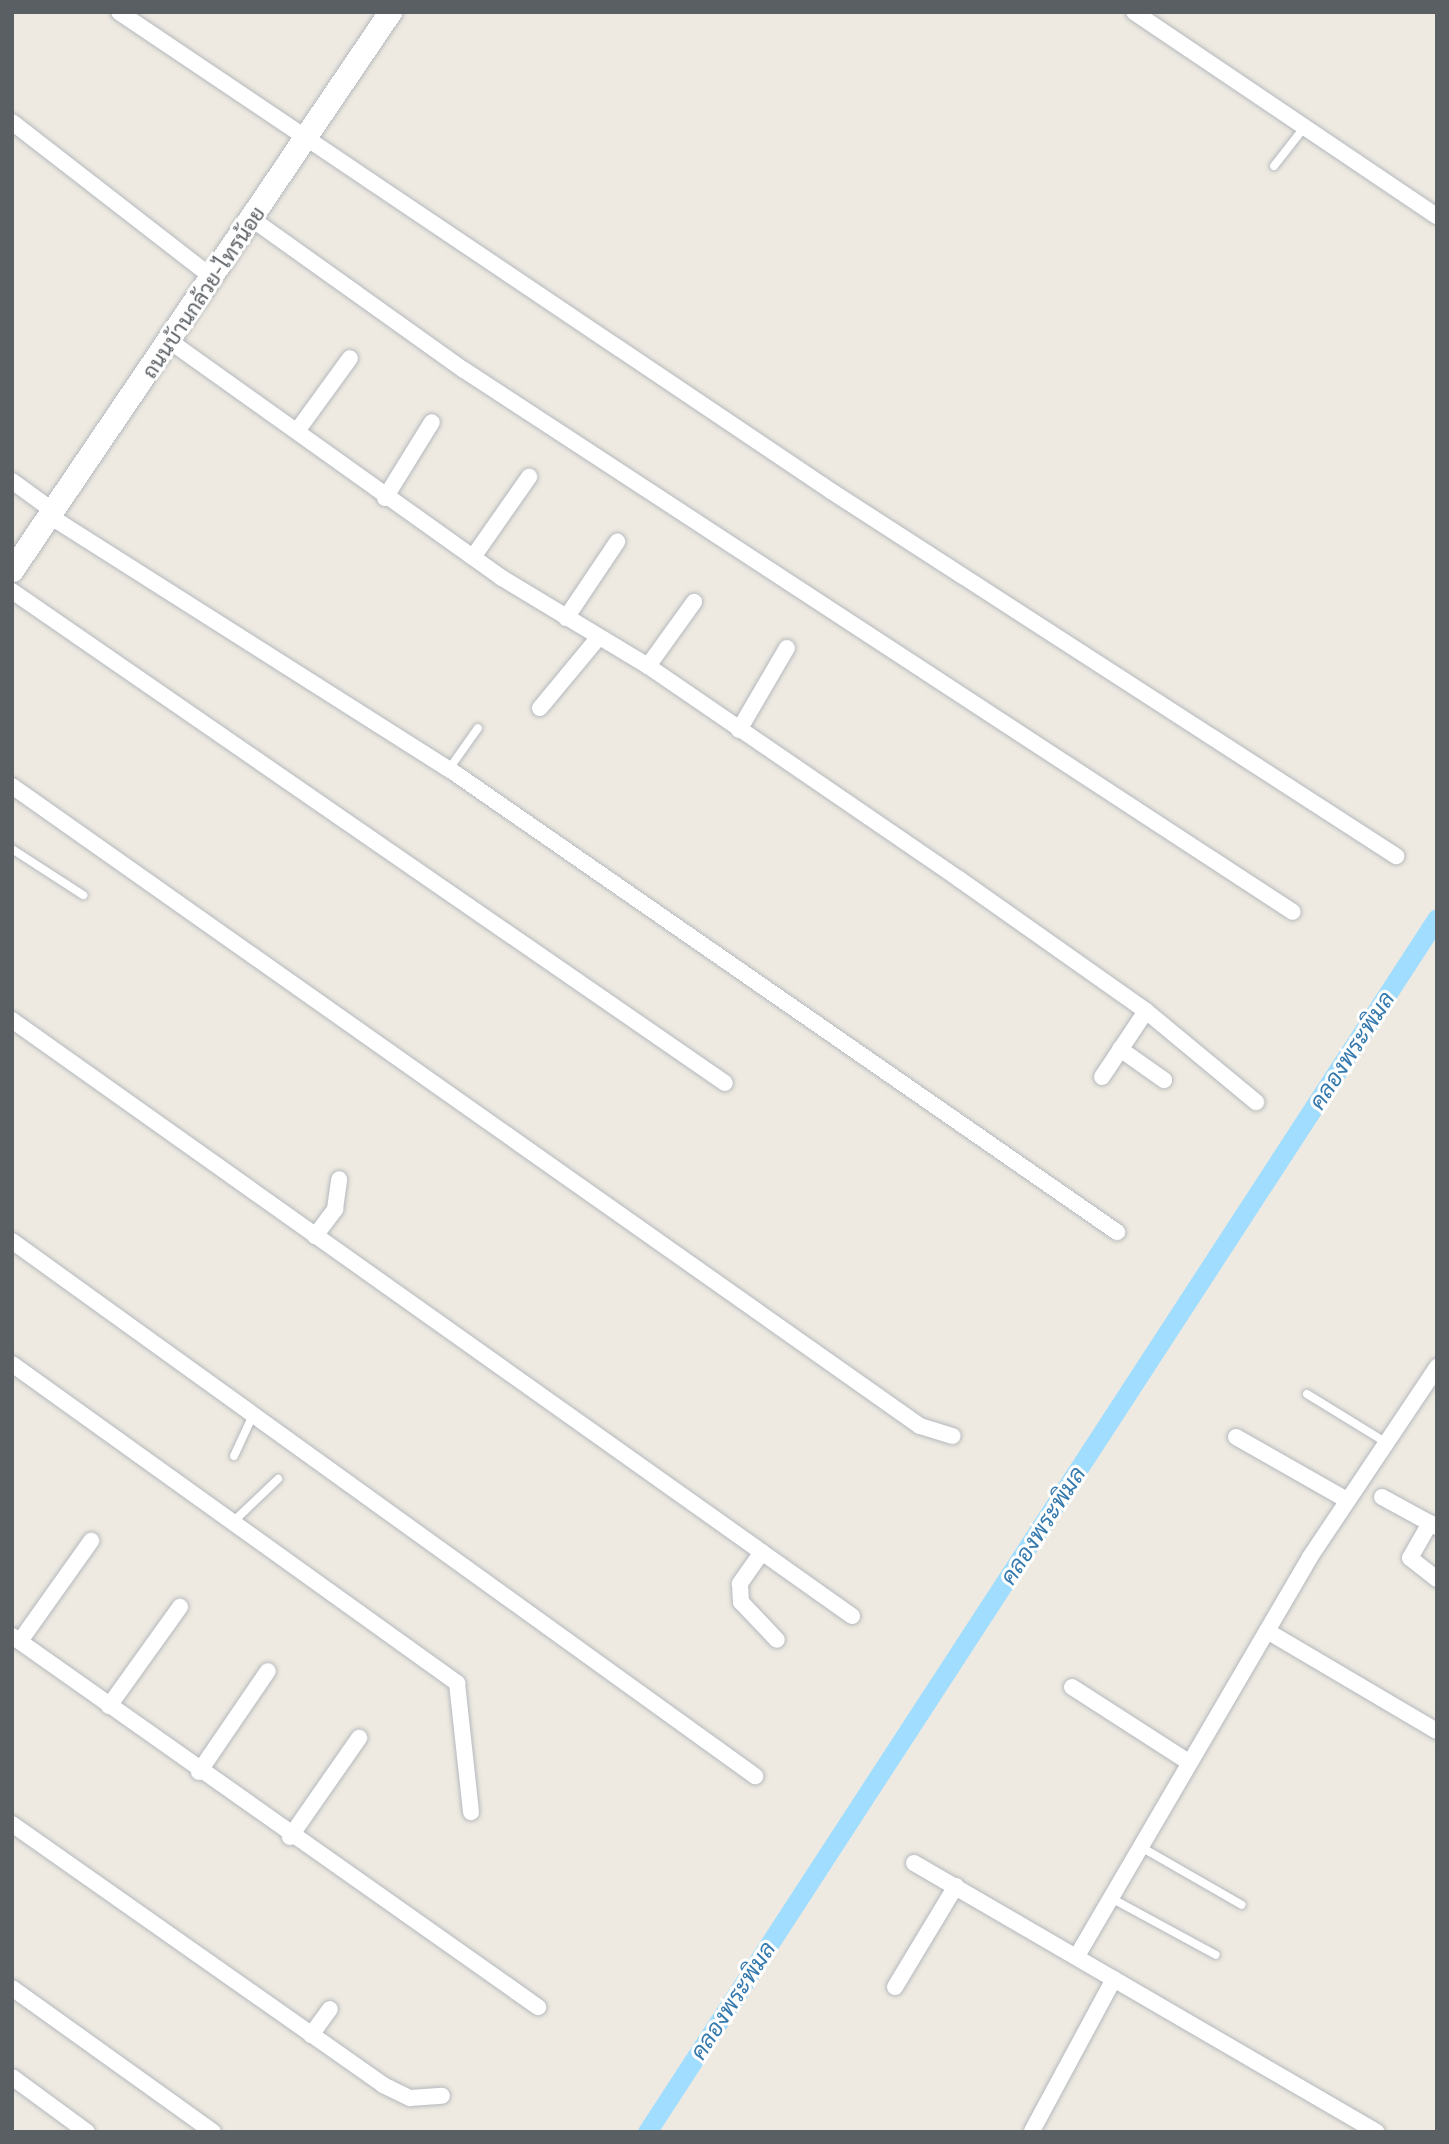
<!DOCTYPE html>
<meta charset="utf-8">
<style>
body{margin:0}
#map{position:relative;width:1449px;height:2144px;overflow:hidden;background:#eeeae1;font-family:Commissioner,Sarabun,sans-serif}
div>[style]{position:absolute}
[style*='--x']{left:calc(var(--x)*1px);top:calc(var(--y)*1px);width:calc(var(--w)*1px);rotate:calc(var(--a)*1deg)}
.canal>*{height:19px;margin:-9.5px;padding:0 9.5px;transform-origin:9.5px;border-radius:9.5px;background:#a0ddff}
.roads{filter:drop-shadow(0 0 2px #b4b8bd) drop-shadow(0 0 2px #b4b8bd)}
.lane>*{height:8px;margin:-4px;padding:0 4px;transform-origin:4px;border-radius:4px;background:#fff}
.street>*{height:16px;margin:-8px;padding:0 8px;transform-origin:8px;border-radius:8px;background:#fff}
.secondary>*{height:23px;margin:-11.5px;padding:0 11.5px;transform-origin:11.5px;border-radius:11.5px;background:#fff}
span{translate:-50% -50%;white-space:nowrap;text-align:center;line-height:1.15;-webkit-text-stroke:6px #fff;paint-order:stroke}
.street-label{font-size:21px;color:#5a5f63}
.water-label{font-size:23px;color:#367aad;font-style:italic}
.frame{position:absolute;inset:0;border:14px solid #5a5f63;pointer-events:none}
</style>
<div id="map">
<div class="canal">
<i style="--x:647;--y:2132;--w:1448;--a:-56.95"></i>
</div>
<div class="roads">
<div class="lane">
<i style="--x:1274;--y:166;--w:47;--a:-51.9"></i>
<i style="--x:449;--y:769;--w:50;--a:-54.7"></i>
<i style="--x:12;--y:849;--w:85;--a:32.9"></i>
<i style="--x:1307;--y:1394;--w:92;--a:31.6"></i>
<i style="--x:234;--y:1456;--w:45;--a:-65.1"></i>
<i style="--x:234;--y:1521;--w:61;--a:-43.7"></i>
<i style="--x:1141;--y:1847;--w:116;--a:29.9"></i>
<i style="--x:1111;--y:1898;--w:119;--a:28.5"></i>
</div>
<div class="street">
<i style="--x:119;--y:12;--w:858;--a:33.93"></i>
<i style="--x:831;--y:491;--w:673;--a:32.86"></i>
<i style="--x:1134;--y:12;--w:365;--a:34"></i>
<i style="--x:12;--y:122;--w:253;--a:37.8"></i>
<i style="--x:252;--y:219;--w:260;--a:35.5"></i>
<i style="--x:464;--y:370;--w:990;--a:33.18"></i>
<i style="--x:171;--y:342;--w:407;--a:35.5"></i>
<i style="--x:502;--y:578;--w:170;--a:31.1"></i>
<i style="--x:648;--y:666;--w:377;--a:34.4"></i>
<i style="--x:959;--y:879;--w:229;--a:35.2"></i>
<i style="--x:1146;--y:1011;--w:143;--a:39.6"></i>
<i style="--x:297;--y:431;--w:90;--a:-54"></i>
<i style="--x:12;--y:481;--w:49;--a:35.9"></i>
<i style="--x:385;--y:498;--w:89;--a:-58.3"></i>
<i style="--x:48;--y:515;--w:475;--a:32.4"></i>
<i style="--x:449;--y:769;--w:813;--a:34.73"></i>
<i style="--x:473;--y:557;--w:98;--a:-55"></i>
<i style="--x:12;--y:591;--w:866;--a:34.61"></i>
<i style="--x:566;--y:618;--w:92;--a:-56.1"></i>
<i style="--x:648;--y:666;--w:79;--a:-54.3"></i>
<i style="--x:540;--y:708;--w:92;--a:-50.3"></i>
<i style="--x:739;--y:730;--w:95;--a:-59.7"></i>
<i style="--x:12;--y:786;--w:1111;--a:35.18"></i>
<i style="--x:920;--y:1426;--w:34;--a:17"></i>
<i style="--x:12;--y:1020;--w:1030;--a:35.36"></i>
<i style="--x:1120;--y:1049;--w:54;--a:35.2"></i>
<i style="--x:1102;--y:1077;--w:79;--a:-56.3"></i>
<i style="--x:315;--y:1236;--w:34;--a:-53"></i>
<i style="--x:335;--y:1209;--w:30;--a:-82"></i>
<i style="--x:12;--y:1241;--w:916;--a:35.76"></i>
<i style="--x:12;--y:1364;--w:548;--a:35.63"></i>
<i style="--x:457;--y:1683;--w:130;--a:83.8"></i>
<i style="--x:1236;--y:1437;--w:128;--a:29.6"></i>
<i style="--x:1382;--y:1497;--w:63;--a:28.6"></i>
<i style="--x:1430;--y:1523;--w:40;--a:119.7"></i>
<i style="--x:1410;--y:1558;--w:34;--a:38"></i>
<i style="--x:762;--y:1552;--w:39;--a:125"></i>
<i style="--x:740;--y:1584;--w:18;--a:87"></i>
<i style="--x:741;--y:1602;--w:52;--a:46.5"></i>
<i style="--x:1267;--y:1631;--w:197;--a:30.5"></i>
<i style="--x:12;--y:1636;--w:644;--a:35.2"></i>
<i style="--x:20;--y:1641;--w:123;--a:-54.6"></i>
<i style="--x:1072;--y:1687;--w:140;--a:32.8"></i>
<i style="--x:109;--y:1706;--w:122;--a:-54.4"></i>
<i style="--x:199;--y:1772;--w:122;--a:-55.7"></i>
<i style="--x:12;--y:1824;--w:454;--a:35.1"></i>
<i style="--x:383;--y:2085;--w:30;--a:26"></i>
<i style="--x:410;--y:2098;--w:32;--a:-4"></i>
<i style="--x:290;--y:1837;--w:121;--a:-55.1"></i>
<i style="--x:914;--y:1863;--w:535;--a:30.16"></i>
<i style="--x:1077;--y:1956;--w:462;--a:-59.7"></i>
<i style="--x:1310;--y:1557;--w:229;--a:-56.2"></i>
<i style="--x:895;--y:1987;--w:118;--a:-58.9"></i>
<i style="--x:12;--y:1988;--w:247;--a:35.6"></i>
<i style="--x:311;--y:2035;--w:32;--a:-54"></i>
<i style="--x:12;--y:2077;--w:93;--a:36.3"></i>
<i style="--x:1032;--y:2131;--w:173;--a:-61.7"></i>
</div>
<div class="secondary">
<i style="--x:12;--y:570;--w:674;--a:-55.89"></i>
</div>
</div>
<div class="street-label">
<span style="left:203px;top:292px;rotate:-56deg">ถนนบ้านกล้วย-ไทรน้อย</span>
</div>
<div class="water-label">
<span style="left:1351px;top:1050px;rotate:-57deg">คลองพระพิมล</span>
<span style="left:1042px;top:1525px;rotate:-57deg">คลองพระพิมล</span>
<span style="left:732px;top:2000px;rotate:-57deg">คลองพระพิมล</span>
</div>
<div class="frame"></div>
</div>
